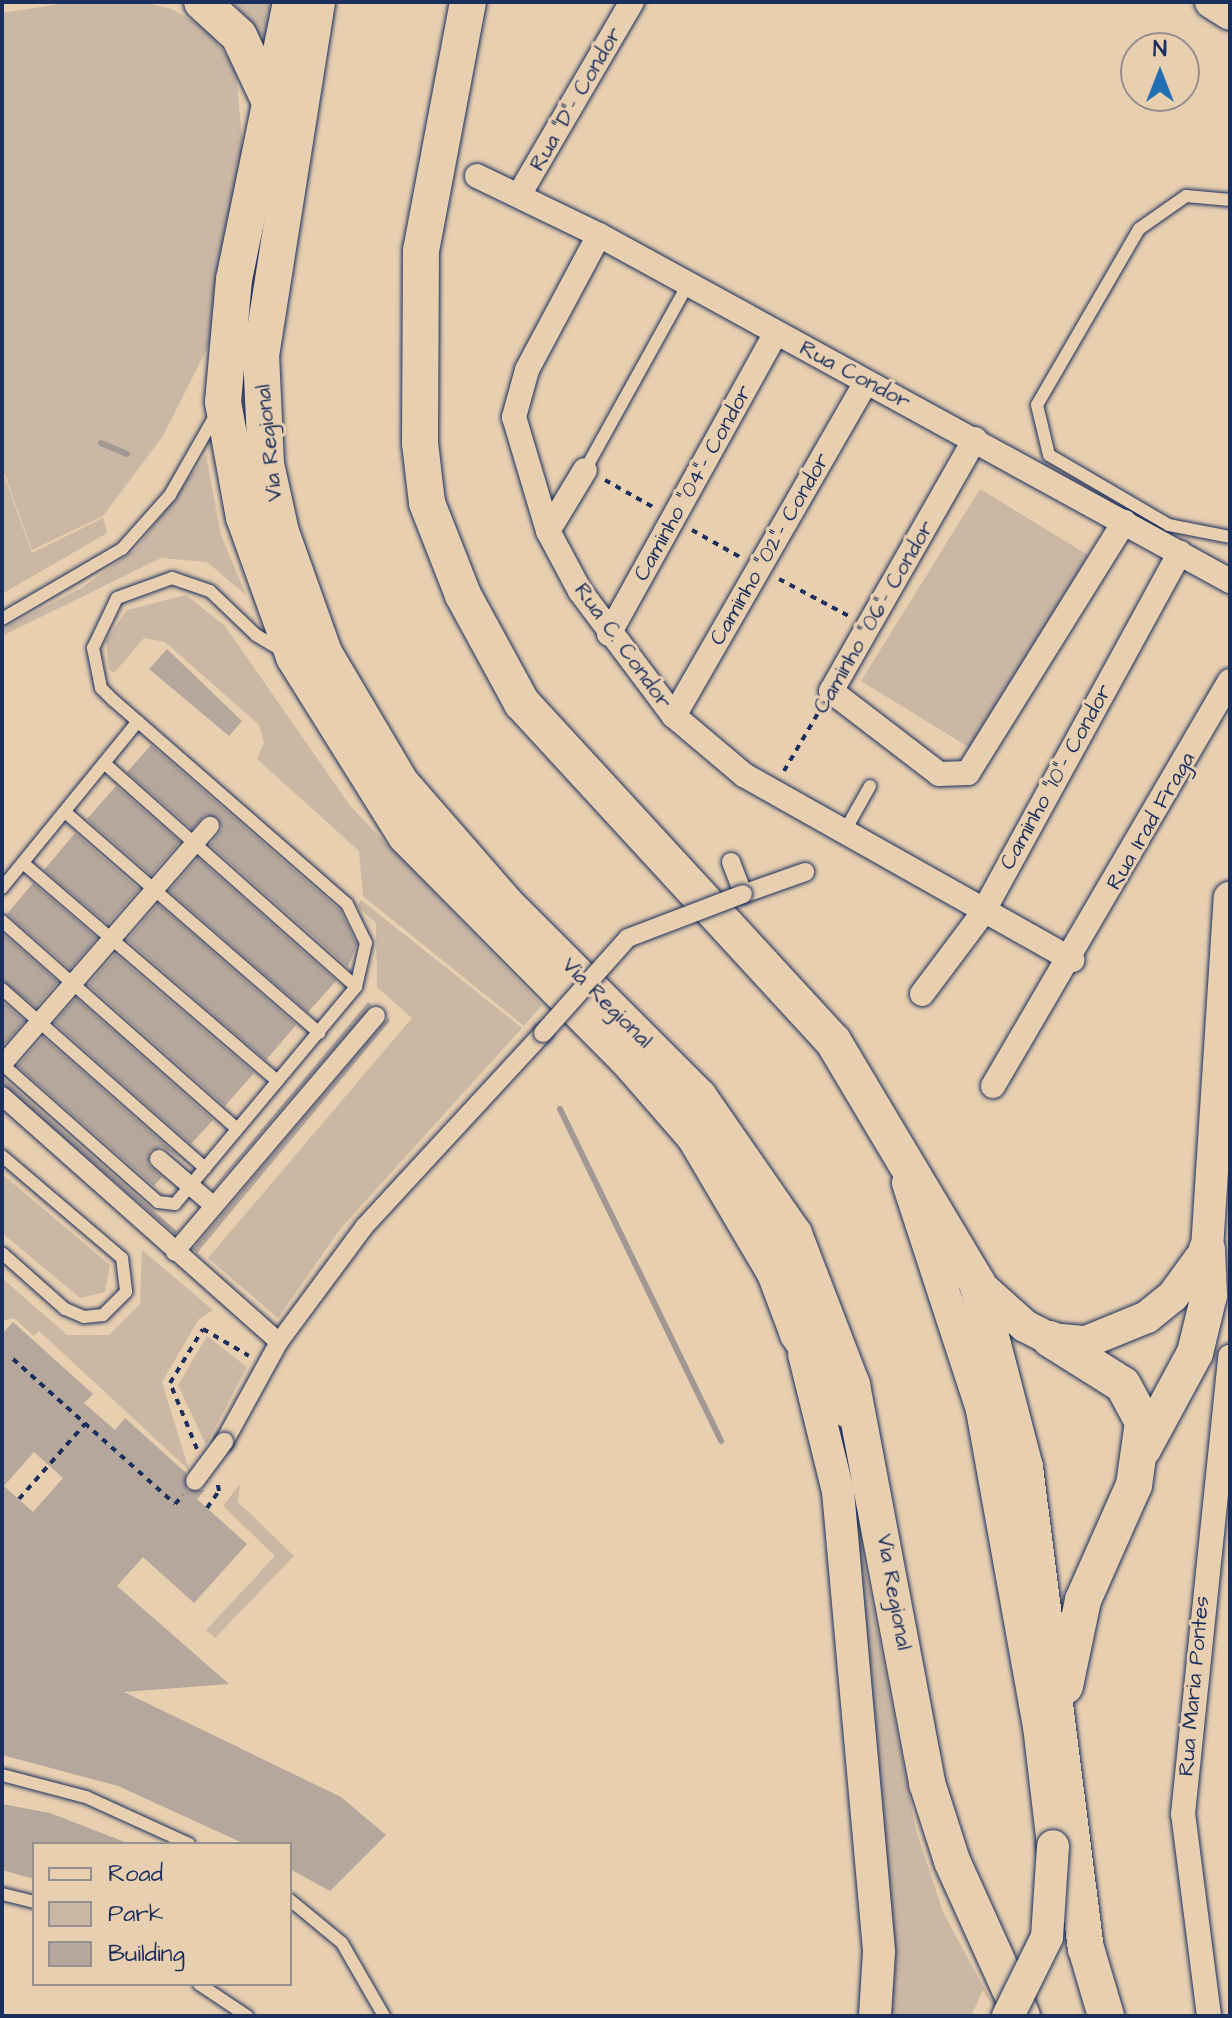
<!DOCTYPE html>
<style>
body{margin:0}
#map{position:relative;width:1232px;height:2018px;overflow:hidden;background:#e8cfb0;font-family:"Architects Daughter",sans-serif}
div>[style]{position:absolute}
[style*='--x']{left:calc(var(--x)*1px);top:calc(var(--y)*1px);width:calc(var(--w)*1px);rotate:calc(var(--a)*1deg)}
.green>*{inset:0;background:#cab7a4}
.stream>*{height:6px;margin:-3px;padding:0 3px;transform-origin:3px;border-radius:3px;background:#a19894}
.building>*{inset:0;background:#b5a79c}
.path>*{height:4px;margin-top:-2px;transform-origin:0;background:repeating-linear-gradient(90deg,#1b2f5e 0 6px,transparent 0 12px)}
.roads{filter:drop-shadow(0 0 2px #1b2f5e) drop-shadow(0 0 2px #1b2f5e)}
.service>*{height:12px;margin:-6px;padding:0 6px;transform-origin:6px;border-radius:6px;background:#e8cfb0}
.pedestrian>*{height:18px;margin:-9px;padding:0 9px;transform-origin:9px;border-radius:9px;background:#e8cfb0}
.minor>*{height:24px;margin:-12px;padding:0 12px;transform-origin:12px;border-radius:12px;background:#e8cfb0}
.secondary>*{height:32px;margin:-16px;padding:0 16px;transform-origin:16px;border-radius:16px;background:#e8cfb0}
.primary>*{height:36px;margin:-18px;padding:0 18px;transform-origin:18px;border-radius:18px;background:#e8cfb0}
.bridges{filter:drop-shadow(0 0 2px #1b2f5e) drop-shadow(0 0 2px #1b2f5e)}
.pedestrian-bridge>*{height:18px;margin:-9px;padding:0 9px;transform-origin:9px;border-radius:9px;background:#e8cfb0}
.secondary-bridge>*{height:32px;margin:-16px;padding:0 16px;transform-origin:16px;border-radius:16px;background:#e8cfb0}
span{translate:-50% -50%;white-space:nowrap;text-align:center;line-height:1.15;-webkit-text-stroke:6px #e8cfb0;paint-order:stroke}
.street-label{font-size:22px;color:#1b2f5e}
.frame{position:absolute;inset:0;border:4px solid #1b2f5e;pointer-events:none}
.legend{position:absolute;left:32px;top:1842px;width:260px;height:144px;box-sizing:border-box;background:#e8cfb0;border:2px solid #968f8f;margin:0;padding:10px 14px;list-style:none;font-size:24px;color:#1b2f5e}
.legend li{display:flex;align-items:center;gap:16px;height:40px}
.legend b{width:40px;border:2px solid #968f8f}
.north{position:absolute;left:1120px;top:32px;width:80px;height:80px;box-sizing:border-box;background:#e8cfb0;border:2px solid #968f8f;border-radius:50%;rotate:0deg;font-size:22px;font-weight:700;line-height:32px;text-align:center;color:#1b2f5e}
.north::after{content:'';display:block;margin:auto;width:28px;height:36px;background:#1f6fb2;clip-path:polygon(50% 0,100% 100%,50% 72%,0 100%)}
</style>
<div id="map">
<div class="green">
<i style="clip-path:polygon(74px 2px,142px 2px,172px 9px,209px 31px,236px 70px,243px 150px,215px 333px,163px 436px,103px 516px,32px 550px,2px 467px,2px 13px)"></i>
<i style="clip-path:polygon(233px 2px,283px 2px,271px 56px,248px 19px)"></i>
<i style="clip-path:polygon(206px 455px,221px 535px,246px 595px,207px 562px,161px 558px,2px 636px,2px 629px,83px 587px,137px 548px)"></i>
<i style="clip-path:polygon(2px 470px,32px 553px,103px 518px,107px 533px,2px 594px)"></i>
<i style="clip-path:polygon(980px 489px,1088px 555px,970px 748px,861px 681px)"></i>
<i style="clip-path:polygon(186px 595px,225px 626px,351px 807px,542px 1005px,524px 1026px,363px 896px,359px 851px,257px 759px,264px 743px,259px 725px,165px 642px,144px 638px,114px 673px,109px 669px,106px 641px,127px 610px)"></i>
<i style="clip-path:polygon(361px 900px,522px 1028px,341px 1228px,278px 1318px,208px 1258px,412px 1018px,377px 987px,376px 923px,357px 906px)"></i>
<i style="clip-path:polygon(2px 1174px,110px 1265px,105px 1292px,80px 1298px,2px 1233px)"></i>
<i style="clip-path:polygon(142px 1250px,213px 1310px,199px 1319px,162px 1382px,189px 1470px,39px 1331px,34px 1336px,14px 1318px,2px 1321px,2px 1278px,67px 1335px,109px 1335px,140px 1304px)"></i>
<i style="clip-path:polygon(207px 1336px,247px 1367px,206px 1445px,178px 1385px)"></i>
<i style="clip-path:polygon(845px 1463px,916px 1830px,943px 1912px,999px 2016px,983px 1990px,971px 2016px,891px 2016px,891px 1939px)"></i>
<i style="clip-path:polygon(240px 1484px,238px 1502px,294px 1556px,215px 1638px,206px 1630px,275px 1556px,223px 1506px)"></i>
</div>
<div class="stream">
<i style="--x:101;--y:443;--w:28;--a:23"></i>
<i style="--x:560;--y:1109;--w:369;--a:64.1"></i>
</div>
<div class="building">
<i style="clip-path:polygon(167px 649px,242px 721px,229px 736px,149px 669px)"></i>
<i style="clip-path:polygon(151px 745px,340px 910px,357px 944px,348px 967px,210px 845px,222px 829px,218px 818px,205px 815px,192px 829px,127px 772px)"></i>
<i style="clip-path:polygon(116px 786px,180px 842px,151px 875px,87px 819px)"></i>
<i style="clip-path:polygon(75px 833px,139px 889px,108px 924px,44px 870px)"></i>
<i style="clip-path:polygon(198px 858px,336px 981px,308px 1012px,169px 891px)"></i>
<i style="clip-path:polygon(33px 883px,97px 938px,70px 969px,7px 914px)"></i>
<i style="clip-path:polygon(158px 904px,296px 1025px,266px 1060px,127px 940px)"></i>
<i style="clip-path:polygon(2px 933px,58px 982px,36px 1007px,2px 980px)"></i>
<i style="clip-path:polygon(115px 954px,254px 1073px,225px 1106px,88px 985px)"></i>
<i style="clip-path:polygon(76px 998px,213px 1120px,191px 1144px,54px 1023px)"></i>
<i style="clip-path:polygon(2px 1001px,25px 1021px,2px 1047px)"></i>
<i style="clip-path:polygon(368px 1002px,372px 1005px,213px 1189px,212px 1189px)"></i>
<i style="clip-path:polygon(388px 1018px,390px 1021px,197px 1253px,193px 1249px)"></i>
<i style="clip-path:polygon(43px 1037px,179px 1157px,162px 1147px,150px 1151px,148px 1164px,162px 1177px,154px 1186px,17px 1066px)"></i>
<i style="clip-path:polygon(2px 1077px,177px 1231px,197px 1207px,175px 1234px,2px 1084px)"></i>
<i style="clip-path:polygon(evenodd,13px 1322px,93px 1394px,84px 1403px,115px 1430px,125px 1418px,186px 1473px,187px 1490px,205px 1490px,197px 1499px,247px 1544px,194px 1603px,143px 1557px,117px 1586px,229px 1684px,124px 1692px,341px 1797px,386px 1835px,330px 1891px,290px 1869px,290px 1844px,245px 1844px,118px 1786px,2px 1755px,2px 1334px,13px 1322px,34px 1452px,63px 1478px,33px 1512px,4px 1486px,34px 1452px)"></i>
<i style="clip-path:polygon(2px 1804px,50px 1813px,130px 1844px,34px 1844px,34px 1879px,2px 1870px)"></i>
</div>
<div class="path">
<i style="--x:605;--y:480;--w:55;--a:29.4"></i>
<i style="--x:692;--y:530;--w:55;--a:29.4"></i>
<i style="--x:779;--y:579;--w:79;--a:27.9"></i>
<i style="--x:784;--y:771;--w:71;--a:-59.5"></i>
<i style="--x:13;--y:1359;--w:217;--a:41.8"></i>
<i style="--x:175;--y:1504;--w:12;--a:-48"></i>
<i style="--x:197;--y:1449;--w:71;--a:-112.2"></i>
<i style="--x:170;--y:1383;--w:63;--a:-58.6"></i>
<i style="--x:203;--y:1329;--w:53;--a:30.4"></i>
<i style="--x:19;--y:1499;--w:100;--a:-48.7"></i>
<i style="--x:207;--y:1508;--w:21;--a:-55"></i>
<i style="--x:219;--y:1491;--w:11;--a:-100"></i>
</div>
<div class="roads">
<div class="service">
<i style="--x:1230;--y:200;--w:44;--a:-174.8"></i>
<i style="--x:1186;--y:196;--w:57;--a:144.9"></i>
<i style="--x:1139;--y:229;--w:203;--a:120.1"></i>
<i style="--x:1037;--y:405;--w:51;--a:76.5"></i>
<i style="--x:1049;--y:455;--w:139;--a:30.3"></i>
<i style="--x:1169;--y:525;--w:62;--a:11.1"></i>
<i style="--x:585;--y:470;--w:210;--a:-61"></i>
<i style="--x:2;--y:619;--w:139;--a:-30.3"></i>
<i style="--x:122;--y:549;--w:72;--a:-48.4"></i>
<i style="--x:170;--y:495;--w:91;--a:-60.3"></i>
<i style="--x:104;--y:763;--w:337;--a:41.6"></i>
<i style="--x:65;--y:812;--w:337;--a:41"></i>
<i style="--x:843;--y:834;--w:55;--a:-60.6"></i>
<i style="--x:23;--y:863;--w:335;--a:40.6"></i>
<i style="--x:2;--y:888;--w:215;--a:-50.8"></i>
<i style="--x:2;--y:921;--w:314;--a:41.5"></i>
<i style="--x:2;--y:989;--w:271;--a:41.4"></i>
<i style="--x:2;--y:1064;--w:208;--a:41.5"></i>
<i style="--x:158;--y:1202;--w:17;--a:7"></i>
<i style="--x:175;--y:1204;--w:283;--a:-50.2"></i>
<i style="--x:356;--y:987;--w:45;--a:-77.2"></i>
<i style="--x:366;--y:943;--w:43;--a:-116"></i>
<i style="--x:347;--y:904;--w:310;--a:-138.9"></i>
<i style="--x:113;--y:700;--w:17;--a:-135"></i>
<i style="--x:101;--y:688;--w:41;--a:-101.3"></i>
<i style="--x:93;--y:648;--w:55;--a:-64.4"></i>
<i style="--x:117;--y:598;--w:59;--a:-20"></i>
<i style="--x:172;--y:578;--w:40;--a:18.9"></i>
<i style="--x:210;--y:591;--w:64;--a:43.7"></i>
<i style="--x:256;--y:635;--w:33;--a:31"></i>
<i style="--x:2;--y:1156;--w:157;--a:40.4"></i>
<i style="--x:122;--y:1258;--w:34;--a:83"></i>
<i style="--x:126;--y:1292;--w:33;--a:135"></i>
<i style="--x:103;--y:1315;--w:19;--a:174"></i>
<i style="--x:84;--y:1317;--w:21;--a:-157"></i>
<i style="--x:65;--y:1309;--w:84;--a:-138.4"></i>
<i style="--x:2;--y:1775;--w:87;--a:14.7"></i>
<i style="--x:86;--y:1797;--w:113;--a:24.5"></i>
<i style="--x:2;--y:1894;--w:33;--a:14"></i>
<i style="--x:290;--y:1900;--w:67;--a:39.6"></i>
<i style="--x:342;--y:1943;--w:84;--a:60.1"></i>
<i style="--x:199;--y:1984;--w:58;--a:33.7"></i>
</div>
<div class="pedestrian">
<i style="--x:731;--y:862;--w:34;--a:69"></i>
<i style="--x:743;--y:894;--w:66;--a:-19.5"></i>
<i style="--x:2;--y:1065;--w:317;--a:-49"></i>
<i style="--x:2;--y:1096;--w:370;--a:41.6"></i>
<i style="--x:159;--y:1159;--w:72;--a:40.5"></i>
<i style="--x:175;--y:1252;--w:310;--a:-49.6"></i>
<i style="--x:224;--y:1442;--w:114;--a:-61.2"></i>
<i style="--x:279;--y:1342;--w:143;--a:-53.5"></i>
<i style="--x:364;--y:1227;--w:264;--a:-47.3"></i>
</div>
<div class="minor">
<i style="--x:477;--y:176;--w:136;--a:25.8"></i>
<i style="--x:599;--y:235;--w:720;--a:28.74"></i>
<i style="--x:519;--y:195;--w:224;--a:-59.7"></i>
<i style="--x:599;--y:235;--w:153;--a:118.1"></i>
<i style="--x:527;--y:370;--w:49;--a:105.5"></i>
<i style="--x:514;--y:417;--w:119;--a:73.4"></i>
<i style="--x:548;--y:531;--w:68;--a:61.9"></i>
<i style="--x:580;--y:591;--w:156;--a:53.1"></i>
<i style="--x:674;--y:716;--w:92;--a:40.1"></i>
<i style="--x:744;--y:775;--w:377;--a:29.4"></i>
<i style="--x:975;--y:439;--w:290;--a:119.7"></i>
<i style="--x:831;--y:691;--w:136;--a:37.5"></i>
<i style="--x:939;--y:774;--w:29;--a:-2"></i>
<i style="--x:968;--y:773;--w:296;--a:-58.1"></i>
<i style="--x:548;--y:531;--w:71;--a:-58.8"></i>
<i style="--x:609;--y:634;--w:344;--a:-61"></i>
<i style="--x:674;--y:716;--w:385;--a:-60.1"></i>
<i style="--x:922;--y:994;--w:100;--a:-53.1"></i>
<i style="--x:982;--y:914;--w:412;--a:-61.3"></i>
<i style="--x:993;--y:1086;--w:469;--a:-59.7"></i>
<i style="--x:1209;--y:2016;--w:204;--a:-97.3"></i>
<i style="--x:1183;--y:1814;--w:460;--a:-84.1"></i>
</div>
<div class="secondary">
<i style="--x:1211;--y:2;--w:22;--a:32"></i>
<i style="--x:908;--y:1183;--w:239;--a:71.9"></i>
<i style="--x:982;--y:1410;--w:321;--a:79.8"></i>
<i style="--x:1039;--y:1726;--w:121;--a:83.3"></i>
<i style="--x:977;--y:1283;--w:64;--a:41.9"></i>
<i style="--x:1025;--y:1326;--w:28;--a:27"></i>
<i style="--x:1050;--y:1339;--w:36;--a:5"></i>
<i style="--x:1086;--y:1342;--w:66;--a:-22.3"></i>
<i style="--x:1147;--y:1317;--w:33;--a:-39"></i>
<i style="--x:1173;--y:1296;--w:58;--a:-54.1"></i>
<i style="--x:1207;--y:1249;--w:352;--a:-86.3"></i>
<i style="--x:804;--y:1354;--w:141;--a:76.1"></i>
<i style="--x:838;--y:1491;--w:463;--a:84.9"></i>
<i style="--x:879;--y:1952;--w:64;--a:93.6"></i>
</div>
<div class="primary">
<i style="--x:202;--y:2;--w:50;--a:42.6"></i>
<i style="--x:239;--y:36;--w:73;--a:64.8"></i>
<i style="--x:291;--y:2;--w:283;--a:101.6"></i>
<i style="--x:234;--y:279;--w:123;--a:95.1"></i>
<i style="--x:223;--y:402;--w:117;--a:79.7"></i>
<i style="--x:244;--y:517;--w:149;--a:70.3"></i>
<i style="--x:294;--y:657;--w:211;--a:58"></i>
<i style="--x:406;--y:836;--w:314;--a:45.3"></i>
<i style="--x:627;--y:1059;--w:103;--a:48.9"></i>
<i style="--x:695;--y:1137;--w:158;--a:59.5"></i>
<i style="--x:775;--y:1273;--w:65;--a:69.3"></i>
<i style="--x:798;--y:1334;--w:90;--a:56.8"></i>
<i style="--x:317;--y:2;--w:356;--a:99"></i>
<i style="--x:261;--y:354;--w:110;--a:87.4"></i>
<i style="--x:266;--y:464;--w:70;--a:77.6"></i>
<i style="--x:281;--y:532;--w:128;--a:70.4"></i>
<i style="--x:324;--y:653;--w:151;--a:59.4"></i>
<i style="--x:401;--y:783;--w:160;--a:49"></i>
<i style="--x:506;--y:904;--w:273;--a:45"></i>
<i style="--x:699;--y:1097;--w:167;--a:55.3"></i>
<i style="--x:794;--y:1234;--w:162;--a:69"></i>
<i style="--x:852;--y:1385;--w:405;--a:79.3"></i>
<i style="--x:927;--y:1783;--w:82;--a:72.2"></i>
<i style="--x:952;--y:1861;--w:170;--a:65.7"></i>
<i style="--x:468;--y:2;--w:252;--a:100.7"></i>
<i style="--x:421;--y:250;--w:193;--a:90.3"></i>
<i style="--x:420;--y:443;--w:60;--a:83.3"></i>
<i style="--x:427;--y:503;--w:99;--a:68.6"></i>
<i style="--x:463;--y:595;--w:123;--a:61.4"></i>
<i style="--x:522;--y:703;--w:459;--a:47.4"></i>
<i style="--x:833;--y:1041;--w:282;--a:59.2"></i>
<i style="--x:977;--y:1283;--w:190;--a:75.4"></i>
<i style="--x:1025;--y:1467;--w:485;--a:82.8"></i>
<i style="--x:1086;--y:1948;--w:71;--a:73.6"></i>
<i style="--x:1050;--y:1339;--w:86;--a:32.2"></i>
<i style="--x:1123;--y:1385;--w:42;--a:61.6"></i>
<i style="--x:1143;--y:1422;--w:64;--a:98.1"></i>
<i style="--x:1134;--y:1485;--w:126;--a:113.9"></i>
<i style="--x:1083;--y:1600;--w:88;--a:101.8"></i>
<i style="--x:1143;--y:1449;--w:109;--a:-61.6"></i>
<i style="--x:1195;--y:1353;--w:60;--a:-76.4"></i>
<i style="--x:1209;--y:1295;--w:46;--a:-92.5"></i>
</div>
</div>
<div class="bridges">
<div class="pedestrian-bridge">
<i style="--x:543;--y:1033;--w:127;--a:-48.2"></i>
<i style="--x:628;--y:938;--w:123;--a:-20.9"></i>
<i style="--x:195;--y:1481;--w:49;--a:-53.4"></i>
</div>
<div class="secondary-bridge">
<i style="--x:1008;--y:2016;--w:88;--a:-63.7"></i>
<i style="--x:1047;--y:1937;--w:91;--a:-86.2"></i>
</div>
</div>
<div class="street-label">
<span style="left:576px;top:99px;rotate:-60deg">Rua "D"- Condor</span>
<span style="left:855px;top:375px;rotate:28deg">Rua Condor</span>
<span style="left:269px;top:443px;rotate:-96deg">Via Regional</span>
<span style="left:693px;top:483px;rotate:-61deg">Caminho "04"- Condor</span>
<span style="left:770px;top:549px;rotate:-60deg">Caminho "02"- Condor</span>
<span style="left:874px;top:617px;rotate:-60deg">Caminho "06"- Condor</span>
<span style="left:623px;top:646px;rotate:54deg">Rua C. Condor</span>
<span style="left:1056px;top:777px;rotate:-61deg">Caminho "10"- Condor</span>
<span style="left:1151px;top:821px;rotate:-60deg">Rua Irad Fraga</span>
<span style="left:607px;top:1003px;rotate:45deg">Via Regional</span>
<span style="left:894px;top:1592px;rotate:80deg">Via Regional</span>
<span style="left:1194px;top:1686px;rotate:-85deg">Rua Maria Pontes</span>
</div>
<div class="frame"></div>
<ul class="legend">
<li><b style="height:10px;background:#e8cfb0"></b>Road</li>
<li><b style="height:22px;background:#cab7a4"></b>Park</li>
<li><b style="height:22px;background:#b5a79c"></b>Building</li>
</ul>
<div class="north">N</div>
</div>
